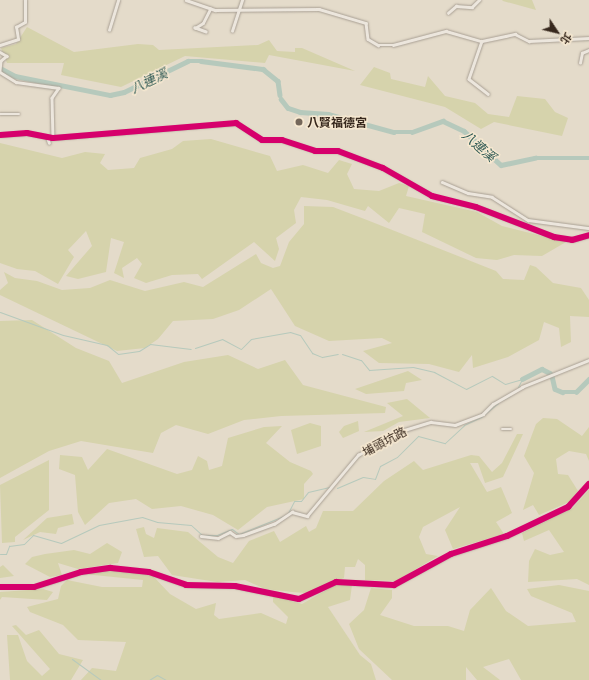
<!DOCTYPE html>
<meta charset="utf-8">
<style>
body{margin:0}
#map{position:relative;width:589px;height:680px;overflow:hidden;background:#e4dbca;font-family:Georgia,"Noto Sans TC",serif}
div>[style]{position:absolute}
[style*='--x']{left:calc(var(--x)*1px);top:calc(var(--y)*1px);width:calc(var(--w)*1px);rotate:calc(var(--a)*1deg)}
.green>*{inset:0;background:#d6d3ac}
.stream>*{height:1px;margin:-0.5px;padding:0 0.5px;transform-origin:0.5px;border-radius:0.5px;background:#b6c9bc}
.river>*{height:4.5px;margin:-2.25px;padding:0 2.25px;transform-origin:2.25px;border-radius:2.25px;background:#b6c9bc}
.roads{filter:drop-shadow(0 0 1px #a9a094) drop-shadow(0 0 1px #a9a094)}
.minor>*{height:2.5px;margin:-1.25px;padding:0 1.25px;transform-origin:1.25px;border-radius:1.25px;background:#ece6dd}
.tertiary>*{height:3px;margin:-1.5px;padding:0 1.5px;transform-origin:1.5px;border-radius:1.5px;background:#ece6dd}
.cycleway>*{height:6px;margin:-3px;padding:0 3px;transform-origin:3px;border-radius:3px;background:#d6006c}
.dots>*{width:11px;height:11px;translate:-50% -50%;box-sizing:border-box;border:2px solid #f6e8d0;border-radius:50%}
span{translate:-50% -50%;white-space:nowrap;text-align:center;line-height:1.15;-webkit-text-stroke:3px #f6e8d0;paint-order:stroke}
.poi-label{font-size:12px;color:#37281d;font-weight:700}
.left{translate:0 -50%;text-align:left}
.street-label{font-size:12px;color:#37281d}
.water-label{font-size:13px;color:#2c5752;font-style:italic}
.north{position:absolute;left:537px;top:12px;width:40px;height:40px;-webkit-text-stroke:3px #f6e8d0;paint-order:stroke;rotate:125deg;font-size:11px;font-weight:700;line-height:16px;text-align:center;color:#37281d}
.north::after{content:'';display:block;margin:auto;width:14px;height:18px;background:#37281d;clip-path:polygon(50% 0,100% 100%,50% 72%,0 100%)}
</style>
<div id="map">
<div class="green">
<i style="clip-path:polygon(502px 0,532px 0,536px 10px,503px 1px)"></i>
<i style="clip-path:polygon(27px 27px,74px 52px,138px 44px,153px 45px,159px 50px,258px 45px,269px 40px,277px 51px,295px 52px,295px 48px,302px 48px,355px 71px,269px 55px,265px 63px,185px 56px,121px 87px,61px 75px,64px 63px,7px 63px,1px 48px,16px 44px)"></i>
<i style="clip-path:polygon(374px 67px,390px 73px,391px 79px,425px 87px,428px 76px,445px 96px,475px 103px,488px 114px,509px 117px,517px 96px,545px 99px,555px 112px,568px 118px,562px 136px,494px 122px,481px 129px,445px 107px,360px 85px)"></i>
<i style="clip-path:polygon(211px 139px,270px 156px,277px 171px,303px 165px,328px 173px,339px 160px,352px 164px,347px 174px,354px 189px,379px 191px,399px 183px,409px 186px,406px 196px,477px 212px,502px 226px,566px 242px,542px 256px,514px 255px,497px 260px,476px 258px,422px 232px,425px 214px,399px 208px,389px 223px,368px 206px,365px 211px,327px 200px,301px 197px,294px 210px,296px 223px,276px 238px,279px 249px,275px 261px,254px 242px,202px 279px,198px 274px,172px 275px,146px 283px,134px 278px,142px 264px,137px 258px,122px 268px,124px 278px,114px 273px,124px 242px,111px 238px,106px 272px,78px 279px,66px 276px,92px 246px,86px 231px,68px 250px,74px 257px,58px 284px,35px 271px,17px 269px,0 263px,0 143px,62px 158px,85px 152px,105px 154px,100px 163px,108px 170px,134px 168px,140px 158px,172px 149px,183px 141px)"></i>
<i style="clip-path:polygon(304px 206px,333px 207px,367px 220px,496px 271px,503px 279px,524px 280px,530px 265px,536px 267px,553px 283px,581px 288px,589px 300px,589px 317px,570px 316px,571px 342px,561px 347px,559px 328px,544px 322px,539px 340px,508px 357px,473px 368px,472px 355px,459px 372px,429px 364px,379px 363px,363px 351px,392px 343px,382px 338px,329px 341px,295px 326px,271px 289px,239px 310px,213px 319px,173px 321px,158px 339px,145px 348px,117px 351px,0 295px,0 290px,8px 283px,4px 272px,15px 278px,37px 281px,62px 290px,90px 288px,110px 280px,145px 291px,184px 282px,203px 287px,256px 254px,261px 263px,273px 268px,280px 266px,289px 242px,304px 224px)"></i>
<i style="clip-path:polygon(32px 320px,76px 348px,109px 361px,122px 383px,184px 362px,228px 355px,258px 369px,285px 360px,303px 385px,386px 407px,385px 413px,281px 416px,244px 420px,208px 434px,176px 425px,161px 433px,153px 453px,81px 441px,49px 451px,0 478px,0 321px)"></i>
<i style="clip-path:polygon(408px 371px,422px 380px,406px 383px,404px 391px,366px 394px,355px 389px)"></i>
<i style="clip-path:polygon(407px 399px,430px 418px,399px 422px,383px 431px,364px 432px,403px 416px,387px 403px)"></i>
<i style="clip-path:polygon(543px 418px,557px 419px,582px 436px,589px 427px,589px 461px,586px 454px,569px 451px,556px 459px,558px 474px,568px 475px,578px 491px,569px 502px,539px 515px,533px 505px,523px 510px,534px 473px,524px 456px,536px 424px)"></i>
<i style="clip-path:polygon(358px 421px,359px 431px,343px 438px,339px 432px,344px 426px)"></i>
<i style="clip-path:polygon(310px 423px,321px 426px,321px 446px,297px 454px,291px 430px)"></i>
<i style="clip-path:polygon(282px 426px,266px 443px,290px 462px,311px 471px,313px 474px,304px 484px,304px 499px,267px 507px,238px 530px,213px 515px,181px 506px,152px 509px,136px 499px,109px 503px,85px 525px,78px 512px,75px 475px,59px 469px,60px 455px,82px 457px,88px 470px,107px 449px,177px 474px,192px 470px,198px 456px,207px 461px,209px 470px,222px 466px,228px 438px,264px 427px)"></i>
<i style="clip-path:polygon(517px 434px,523px 434px,503px 477px,485px 483px,478px 463px,470px 463px,487px 492px,501px 487px,512px 513px,496px 522px,504px 534px,453px 549px,445px 530px,460px 507px,423px 527px,419px 537px,426px 554px,438px 556px,396px 581px,365px 580px,365px 565px,358px 559px,355px 567px,345px 567px,344px 578px,306px 593px,292px 592px,265px 589px,245px 580px,217px 582px,172px 575px,158px 556px,144px 557px,136px 529px,144px 527px,146px 534px,154px 538px,157px 528px,188px 532px,218px 557px,233px 563px,249px 541px,274px 531px,280px 542px,306px 526px,309px 532px,316px 528px,323px 511px,353px 511px,384px 481px,414px 461px,423px 470px,471px 455px,479px 456px,492px 472px,502px 463px)"></i>
<i style="clip-path:polygon(49px 460px,49px 510px,15px 537px,15px 542px,2px 543px,0 485px)"></i>
<i style="clip-path:polygon(589px 490px,589px 585px,577px 579px,528px 582px,529px 561px,535px 549px,550px 555px,564px 552px,549px 530px,524px 541px,522px 533px,573px 508px)"></i>
<i style="clip-path:polygon(72px 514px,74px 524px,58px 528px,56px 534px,40px 532px,23px 540px,47px 518px)"></i>
<i style="clip-path:polygon(107px 543px,122px 552px,118px 563px,78px 569px,58px 563px,62px 575px,50px 577px,25px 564px,32px 557px,45px 554px,74px 550px,90px 554px)"></i>
<i style="clip-path:polygon(3px 565px,14px 576px,0 578px,0 567px)"></i>
<i style="clip-path:polygon(113px 568px,153px 576px,170px 594px,196px 609px,216px 603px,214px 615px,219px 619px,261px 613px,286px 624px,288px 617px,273px 602px,273px 596px,302px 604px,337px 584px,352px 585px,350px 600px,328px 607px,360px 655px,371px 664px,376px 680px,81px 680px,92px 668px,116px 671px,126px 642px,78px 640px,63px 625px,30px 612px,27px 607px,58px 599px,61px 586px,67px 580px,102px 587px,142px 587px,143px 580px,84px 574px)"></i>
<i style="clip-path:polygon(559px 585px,589px 591px,589px 680px,521px 680px,509px 659px,483px 667px,500px 680px,477px 680px,466px 667px,466px 680px,392px 680px,359px 649px,349px 624px,364px 610px,371px 588px,392px 590px,392px 598px,380px 615px,414px 626px,448px 626px,464px 631px,470px 610px,491px 588px,506px 611px,528px 626px,576px 622px,572px 613px,531px 596px,527px 589px)"></i>
<i style="clip-path:polygon(43px 589px,53px 592px,47px 600px,2px 597px,0 600px,0 592px)"></i>
<i style="clip-path:polygon(16px 625px,26px 635px,39px 630px,59px 654px,83px 660px,71px 680px,10px 680px,7px 635px,18px 635px,27px 661px,42px 676px,50px 669px,12px 626px)"></i>
</div>
<div class="stream">
<i style="--x:0;--y:312;--w:67;--a:20.1"></i>
<i style="--x:63;--y:335;--w:45;--a:12.8"></i>
<i style="--x:107;--y:345;--w:14;--a:39"></i>
<i style="--x:118;--y:354;--w:21;--a:-8"></i>
<i style="--x:139;--y:351;--w:13;--a:-32"></i>
<i style="--x:150;--y:344;--w:41;--a:7"></i>
<i style="--x:195;--y:348;--w:28;--a:-18"></i>
<i style="--x:222;--y:339;--w:21;--a:28"></i>
<i style="--x:241;--y:349;--w:14;--a:-45"></i>
<i style="--x:251;--y:339;--w:40;--a:-10"></i>
<i style="--x:290;--y:332;--w:10;--a:17"></i>
<i style="--x:300;--y:335;--w:22;--a:56"></i>
<i style="--x:312;--y:353;--w:11;--a:22"></i>
<i style="--x:322;--y:357;--w:16;--a:-11"></i>
<i style="--x:342;--y:354;--w:20;--a:18"></i>
<i style="--x:361;--y:360;--w:13;--a:51"></i>
<i style="--x:369;--y:370;--w:44;--a:-3.9"></i>
<i style="--x:413;--y:367;--w:22;--a:13"></i>
<i style="--x:434;--y:372;--w:36;--a:28"></i>
<i style="--x:466;--y:389;--w:29;--a:-27"></i>
<i style="--x:492;--y:376;--w:15;--a:32"></i>
<i style="--x:505;--y:384;--w:18;--a:-16"></i>
<i style="--x:518;--y:387;--w:9;--a:-63"></i>
<i style="--x:502;--y:400;--w:9;--a:-27"></i>
<i style="--x:337;--y:488;--w:28;--a:-23"></i>
<i style="--x:363;--y:477;--w:12;--a:9"></i>
<i style="--x:375;--y:479;--w:14;--a:-69"></i>
<i style="--x:380;--y:466;--w:19;--a:-28"></i>
<i style="--x:397;--y:457;--w:30;--a:-45"></i>
<i style="--x:418;--y:436;--w:28;--a:15"></i>
<i style="--x:445;--y:443;--w:26;--a:-43"></i>
<i style="--x:464;--y:425;--w:19;--a:-25"></i>
<i style="--x:481;--y:417;--w:22;--a:-39"></i>
<i style="--x:288;--y:513;--w:13;--a:-63"></i>
<i style="--x:294;--y:501;--w:7;--a:0"></i>
<i style="--x:301;--y:501;--w:11;--a:-52"></i>
<i style="--x:308;--y:492;--w:23;--a:-13"></i>
<i style="--x:0;--y:554;--w:6;--a:0"></i>
<i style="--x:6;--y:554;--w:9;--a:-69"></i>
<i style="--x:9;--y:546;--w:15;--a:-8"></i>
<i style="--x:24;--y:544;--w:13;--a:-45"></i>
<i style="--x:33;--y:535;--w:29;--a:16"></i>
<i style="--x:61;--y:543;--w:42;--a:-25.3"></i>
<i style="--x:99;--y:525;--w:44;--a:-10.5"></i>
<i style="--x:142;--y:517;--w:16;--a:18"></i>
<i style="--x:157;--y:522;--w:34;--a:5"></i>
<i style="--x:191;--y:525;--w:15;--a:42"></i>
<i style="--x:202;--y:535;--w:15;--a:0"></i>
<i style="--x:217;--y:535;--w:16;--a:-22"></i>
<i style="--x:232;--y:529;--w:9;--a:36"></i>
<i style="--x:239;--y:534;--w:51;--a:-22"></i>
<i style="--x:72;--y:659;--w:36;--a:36"></i>
<i style="--x:149;--y:680;--w:9;--a:-32"></i>
<i style="--x:157;--y:675;--w:10;--a:29"></i>
</div>
<div class="river">
<i style="--x:2;--y:69;--w:15;--a:28"></i>
<i style="--x:15;--y:76;--w:97;--a:11.3"></i>
<i style="--x:110;--y:95;--w:14;--a:-12"></i>
<i style="--x:124;--y:92;--w:71;--a:-25.8"></i>
<i style="--x:188;--y:61;--w:13;--a:0"></i>
<i style="--x:201;--y:61;--w:63;--a:7.4"></i>
<i style="--x:263;--y:69;--w:19;--a:39"></i>
<i style="--x:278;--y:81;--w:14;--a:82"></i>
<i style="--x:281;--y:99;--w:11;--a:52"></i>
<i style="--x:288;--y:108;--w:13;--a:18"></i>
<i style="--x:300;--y:112;--w:28;--a:4"></i>
<i style="--x:328;--y:114;--w:68;--a:15.3"></i>
<i style="--x:394;--y:132;--w:18;--a:0"></i>
<i style="--x:412;--y:132;--w:33;--a:-20"></i>
<i style="--x:443;--y:121;--w:23;--a:25"></i>
<i style="--x:464;--y:131;--w:50;--a:42.6"></i>
<i style="--x:501;--y:165;--w:35;--a:-12"></i>
<i style="--x:535;--y:158;--w:54;--a:0"></i>
<i style="--x:552;--y:376;--w:13;--a:77"></i>
<i style="--x:555;--y:389;--w:8;--a:23"></i>
<i style="--x:562;--y:392;--w:14;--a:0"></i>
<i style="--x:576;--y:392;--w:18;--a:-45"></i>
<i style="--x:522;--y:379;--w:22;--a:-27"></i>
<i style="--x:542;--y:369;--w:9;--a:27"></i>
</div>
<div class="roads">
<div class="minor">
<i style="--x:186;--y:0;--w:31;--a:19"></i>
<i style="--x:215;--y:10;--w:104;--a:-0.6"></i>
<i style="--x:319;--y:9;--w:49;--a:16.6"></i>
<i style="--x:366;--y:23;--w:16;--a:83"></i>
<i style="--x:368;--y:39;--w:12;--a:31"></i>
<i style="--x:378;--y:45;--w:15;--a:0"></i>
<i style="--x:393;--y:45;--w:55;--a:-14.8"></i>
<i style="--x:446;--y:31;--w:37;--a:16"></i>
<i style="--x:482;--y:41;--w:34;--a:-12"></i>
<i style="--x:515;--y:34;--w:16;--a:27"></i>
<i style="--x:529;--y:41;--w:60;--a:-2.9"></i>
<i style="--x:448;--y:13;--w:11;--a:-41"></i>
<i style="--x:456;--y:6;--w:16;--a:4"></i>
<i style="--x:472;--y:7;--w:10;--a:-45"></i>
<i style="--x:109;--y:30;--w:31;--a:-73"></i>
<i style="--x:232;--y:31;--w:33;--a:-72"></i>
<i style="--x:206;--y:32;--w:12;--a:-160"></i>
<i style="--x:195;--y:28;--w:9;--a:-32"></i>
<i style="--x:203;--y:23;--w:16;--a:-63"></i>
<i style="--x:482;--y:41;--w:40;--a:108.9"></i>
<i style="--x:469;--y:79;--w:24;--a:38"></i>
<i style="--x:0;--y:45;--w:19;--a:-18"></i>
<i style="--x:18;--y:39;--w:12;--a:-99"></i>
<i style="--x:16;--y:27;--w:10;--a:-29"></i>
<i style="--x:25;--y:22;--w:22;--a:-90"></i>
<i style="--x:0;--y:52;--w:8;--a:30"></i>
<i style="--x:7;--y:56;--w:8;--a:140"></i>
<i style="--x:1;--y:61;--w:10;--a:96"></i>
<i style="--x:580;--y:63;--w:10;--a:-79"></i>
<i style="--x:582;--y:53;--w:8;--a:-23"></i>
<i style="--x:0;--y:72;--w:19;--a:32"></i>
<i style="--x:16;--y:82;--w:43;--a:7.9"></i>
<i style="--x:59;--y:88;--w:12;--a:125"></i>
<i style="--x:52;--y:98;--w:40;--a:88.6"></i>
<i style="--x:0;--y:114;--w:19;--a:0"></i>
<i style="--x:442;--y:182;--w:28;--a:23"></i>
<i style="--x:468;--y:193;--w:24;--a:9"></i>
<i style="--x:492;--y:197;--w:43;--a:32.6"></i>
<i style="--x:528;--y:220;--w:62;--a:7.5"></i>
<i style="--x:502;--y:429;--w:9;--a:0"></i>
<i style="--x:201;--y:536;--w:17;--a:7"></i>
<i style="--x:218;--y:538;--w:13;--a:-27"></i>
<i style="--x:230;--y:532;--w:7;--a:34"></i>
<i style="--x:236;--y:536;--w:7;--a:-8"></i>
<i style="--x:243;--y:535;--w:33;--a:-20"></i>
<i style="--x:274;--y:524;--w:22;--a:-34"></i>
<i style="--x:292;--y:512;--w:16;--a:15"></i>
<i style="--x:307;--y:516;--w:80;--a:-50.1"></i>
<i style="--x:358;--y:455;--w:49;--a:-29.2"></i>
<i style="--x:401;--y:431;--w:31;--a:-17"></i>
<i style="--x:431;--y:422;--w:24;--a:7"></i>
<i style="--x:455;--y:425;--w:30;--a:-21"></i>
<i style="--x:483;--y:414;--w:14;--a:-45"></i>
<i style="--x:493;--y:404;--w:34;--a:-30"></i>
<i style="--x:522;--y:387;--w:72;--a:-21.9"></i>
<i style="--x:0;--y:587;--w:34;--a:0"></i>
<i style="--x:34;--y:587;--w:49;--a:-17.7"></i>
<i style="--x:81;--y:572;--w:30;--a:-8"></i>
<i style="--x:111;--y:568;--w:38;--a:6"></i>
<i style="--x:149;--y:572;--w:39;--a:19"></i>
<i style="--x:186;--y:585;--w:49;--a:1.2"></i>
<i style="--x:235;--y:586;--w:65;--a:11.5"></i>
<i style="--x:299;--y:599;--w:41;--a:-24.7"></i>
<i style="--x:336;--y:582;--w:58;--a:3"></i>
<i style="--x:394;--y:585;--w:65;--a:-28.5"></i>
<i style="--x:451;--y:554;--w:59;--a:-17.8"></i>
<i style="--x:507;--y:536;--w:68;--a:-25.4"></i>
<i style="--x:568;--y:507;--w:31;--a:-48"></i>
</div>
<div class="tertiary">
<i style="--x:0;--y:135;--w:27;--a:-4"></i>
<i style="--x:27;--y:133;--w:26;--a:11"></i>
<i style="--x:53;--y:138;--w:184;--a:-4.7"></i>
<i style="--x:236;--y:123;--w:31;--a:33"></i>
<i style="--x:262;--y:140;--w:20;--a:0"></i>
<i style="--x:282;--y:140;--w:35;--a:18"></i>
<i style="--x:315;--y:151;--w:23;--a:0"></i>
<i style="--x:338;--y:151;--w:48;--a:20.7"></i>
<i style="--x:383;--y:168;--w:56;--a:29.7"></i>
<i style="--x:432;--y:196;--w:45;--a:14"></i>
<i style="--x:476;--y:207;--w:84;--a:21"></i>
<i style="--x:554;--y:237;--w:18;--a:9"></i>
<i style="--x:572;--y:240;--w:18;--a:-16"></i>
<i style="--x:47;--y:137;--w:6;--a:72"></i>
</div>
</div>
<div class="cycleway">
<i style="--x:0;--y:135;--w:27;--a:-4"></i>
<i style="--x:27;--y:133;--w:26;--a:11"></i>
<i style="--x:53;--y:138;--w:184;--a:-4.7"></i>
<i style="--x:236;--y:123;--w:31;--a:33"></i>
<i style="--x:262;--y:140;--w:20;--a:0"></i>
<i style="--x:282;--y:140;--w:35;--a:18"></i>
<i style="--x:315;--y:151;--w:23;--a:0"></i>
<i style="--x:338;--y:151;--w:48;--a:20.7"></i>
<i style="--x:383;--y:168;--w:56;--a:29.7"></i>
<i style="--x:432;--y:196;--w:45;--a:14"></i>
<i style="--x:476;--y:207;--w:84;--a:21"></i>
<i style="--x:554;--y:237;--w:18;--a:9"></i>
<i style="--x:572;--y:240;--w:18;--a:-16"></i>
<i style="--x:0;--y:587;--w:34;--a:0"></i>
<i style="--x:34;--y:587;--w:49;--a:-17.7"></i>
<i style="--x:81;--y:572;--w:30;--a:-8"></i>
<i style="--x:111;--y:568;--w:38;--a:6"></i>
<i style="--x:149;--y:572;--w:39;--a:19"></i>
<i style="--x:186;--y:585;--w:49;--a:1.2"></i>
<i style="--x:235;--y:586;--w:65;--a:11.5"></i>
<i style="--x:299;--y:599;--w:41;--a:-24.7"></i>
<i style="--x:336;--y:582;--w:58;--a:3"></i>
<i style="--x:394;--y:585;--w:65;--a:-28.5"></i>
<i style="--x:451;--y:554;--w:59;--a:-17.8"></i>
<i style="--x:507;--y:536;--w:68;--a:-25.4"></i>
<i style="--x:568;--y:507;--w:31;--a:-48"></i>
</div>
<div class="dots">
<i style="left:299px;top:122px;background:#74675a"></i>
</div>
<div class="poi-label">
<span class="left" style="left:307px;top:122px">八賢福德宮</span>
</div>
<div class="street-label">
<span style="left:384px;top:441px;rotate:-28deg">埔頭坑路</span>
</div>
<div class="water-label">
<span style="left:149px;top:81px;rotate:-26deg">八連溪</span>
<span style="left:479px;top:146px;rotate:41deg">八連溪</span>
</div>
<div class="north">北</div>
</div>
